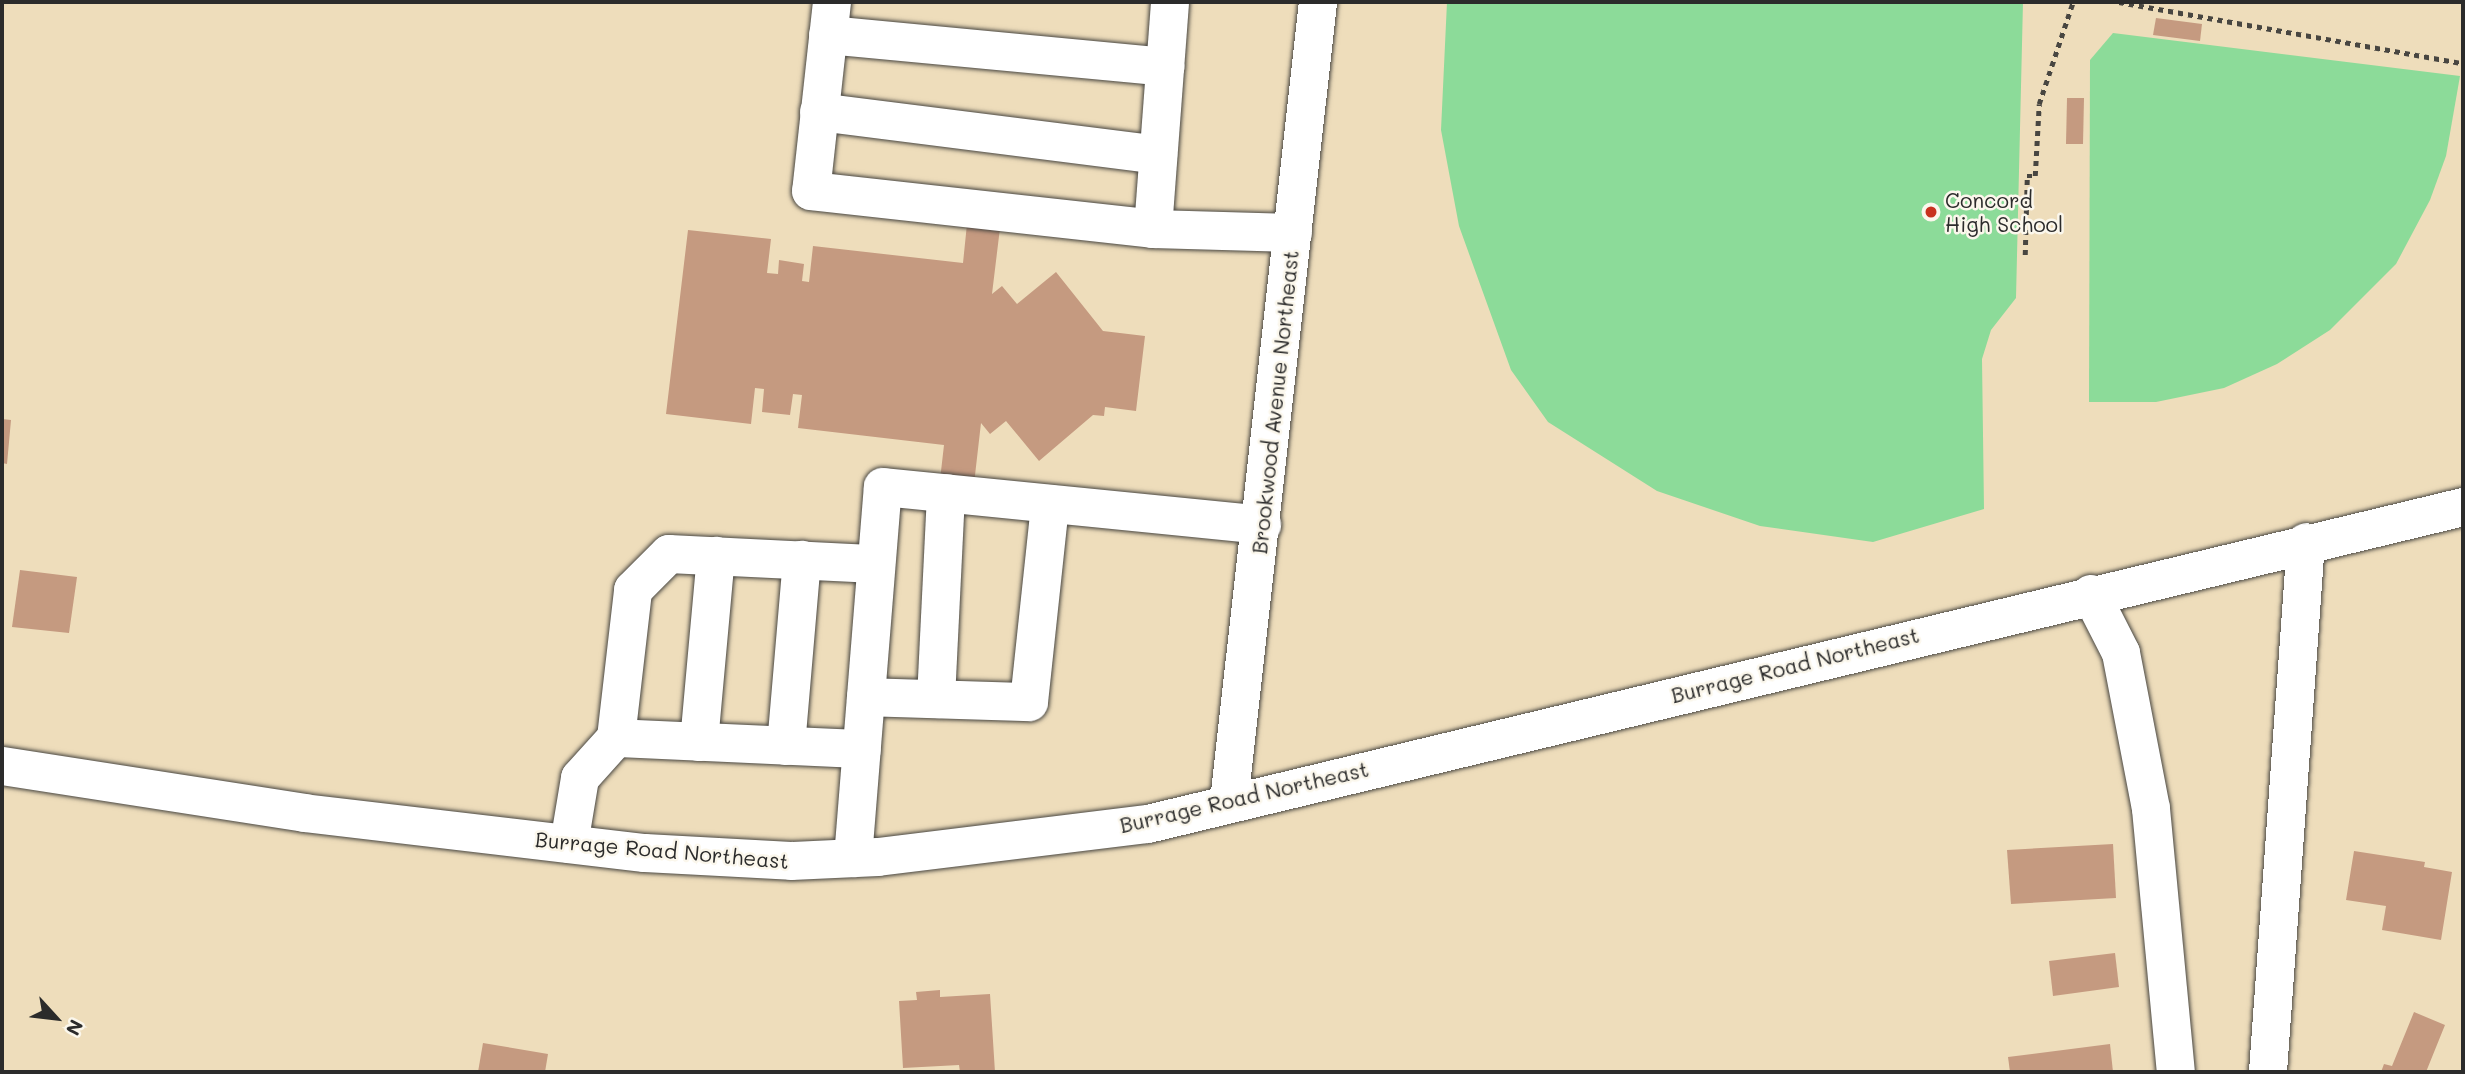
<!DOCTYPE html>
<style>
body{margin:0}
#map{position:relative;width:2465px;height:1074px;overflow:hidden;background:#edb;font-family:Mali,sans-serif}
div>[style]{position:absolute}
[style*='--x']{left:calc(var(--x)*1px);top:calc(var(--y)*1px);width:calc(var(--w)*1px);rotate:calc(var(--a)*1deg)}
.green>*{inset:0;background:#8cdb99}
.building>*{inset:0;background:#c59a80}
.path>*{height:4.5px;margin-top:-2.25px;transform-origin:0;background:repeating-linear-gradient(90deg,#484641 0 5px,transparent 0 10px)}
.roads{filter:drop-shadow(0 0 2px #484641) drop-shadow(0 0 2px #484641)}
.minor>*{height:38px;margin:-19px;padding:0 19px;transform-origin:19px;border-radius:19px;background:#fff}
.dots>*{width:19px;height:19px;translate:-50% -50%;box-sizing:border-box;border:4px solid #fbf7ec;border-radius:50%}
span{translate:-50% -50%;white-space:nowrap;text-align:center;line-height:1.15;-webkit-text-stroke:5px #fbf7ec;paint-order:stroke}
.poi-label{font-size:21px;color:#2b2b2b}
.left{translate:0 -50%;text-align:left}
.street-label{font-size:21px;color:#2b2b2b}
.frame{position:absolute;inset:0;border:4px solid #2b2b2b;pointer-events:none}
.north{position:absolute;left:21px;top:983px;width:70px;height:70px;-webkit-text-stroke:5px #fbf7ec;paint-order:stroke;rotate:117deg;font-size:19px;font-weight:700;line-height:28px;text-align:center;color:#2b2b2b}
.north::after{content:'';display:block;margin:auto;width:24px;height:32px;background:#2b2b2b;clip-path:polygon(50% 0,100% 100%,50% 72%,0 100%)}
</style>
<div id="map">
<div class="green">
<i style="clip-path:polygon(1447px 2px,2023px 2px,2016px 298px,1991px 330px,1982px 359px,1984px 509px,1873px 542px,1760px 526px,1657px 491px,1548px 422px,1511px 370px,1459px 226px,1441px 130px)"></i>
<i style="clip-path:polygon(2113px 33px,2460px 76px,2446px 156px,2430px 200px,2396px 264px,2330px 330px,2277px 364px,2224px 388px,2156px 402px,2089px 402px,2090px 60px)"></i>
</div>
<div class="building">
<i style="clip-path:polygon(2156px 18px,2202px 24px,2200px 41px,2153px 35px)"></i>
<i style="clip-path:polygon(2067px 98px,2084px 98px,2083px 144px,2066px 144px)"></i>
<i style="clip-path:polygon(967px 224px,1000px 228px,992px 294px,1002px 286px,1017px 304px,1056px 272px,1103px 331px,1145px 336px,1136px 411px,1105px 407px,1104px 416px,1093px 415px,1039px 461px,1006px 421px,990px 434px,981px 423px,974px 484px,940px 480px,944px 445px,798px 428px,802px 395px,793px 394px,790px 415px,762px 412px,764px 389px,755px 388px,751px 424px,666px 414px,688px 230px,771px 239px,767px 273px,778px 274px,779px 260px,804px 264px,802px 281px,809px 282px,813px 246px,963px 263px)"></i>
<i style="clip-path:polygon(2px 419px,11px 420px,7px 464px,2px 463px)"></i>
<i style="clip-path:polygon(20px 570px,77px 577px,69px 633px,12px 627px)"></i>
<i style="clip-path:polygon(2113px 844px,2116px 898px,2011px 904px,2007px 850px)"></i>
<i style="clip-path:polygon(2354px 851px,2425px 862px,2424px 867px,2452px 872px,2441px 940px,2382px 930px,2386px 906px,2346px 900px)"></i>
<i style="clip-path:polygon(2115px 953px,2119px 987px,2053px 996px,2049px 961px)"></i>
<i style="clip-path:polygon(940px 990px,940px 997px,990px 994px,995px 1072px,960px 1072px,959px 1065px,903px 1068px,899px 1001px,917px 1000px,916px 992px)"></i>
<i style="clip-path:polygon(2414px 1012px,2445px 1025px,2426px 1072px,2381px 1072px,2384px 1064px,2392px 1066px)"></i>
<i style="clip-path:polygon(483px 1043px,548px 1054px,545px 1072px,478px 1072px)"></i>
<i style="clip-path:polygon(2110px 1044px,2113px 1072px,2010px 1072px,2008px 1057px)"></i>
</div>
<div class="path">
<i style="--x:2119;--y:2;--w:349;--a:10.1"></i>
<i style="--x:2025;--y:255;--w:79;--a:-88.5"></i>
<i style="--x:2027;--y:176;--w:8;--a:0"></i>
<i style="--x:2035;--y:176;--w:72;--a:-86.8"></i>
<i style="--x:2039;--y:104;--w:108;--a:-71.6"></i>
</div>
<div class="roads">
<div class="minor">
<i style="--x:832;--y:2;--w:190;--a:96.3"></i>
<i style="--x:811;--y:191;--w:344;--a:6.3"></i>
<i style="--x:1153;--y:229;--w:140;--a:1.6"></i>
<i style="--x:828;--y:35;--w:339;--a:5.4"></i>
<i style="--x:819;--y:112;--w:342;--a:7.2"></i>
<i style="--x:1153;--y:229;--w:228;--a:-85.7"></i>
<i style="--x:2091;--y:594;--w:66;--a:63"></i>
<i style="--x:2121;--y:653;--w:159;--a:79.1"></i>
<i style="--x:2151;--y:809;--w:264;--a:84.6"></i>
<i style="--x:866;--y:697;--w:163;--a:1.8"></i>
<i style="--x:1029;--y:702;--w:199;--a:-83.9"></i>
<i style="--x:936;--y:699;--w:206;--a:-87.2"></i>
<i style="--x:616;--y:738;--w:246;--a:2.6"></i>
<i style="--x:699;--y:742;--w:187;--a:-84.8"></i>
<i style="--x:786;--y:746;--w:187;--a:-85.1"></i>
<i style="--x:2;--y:766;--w:306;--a:8.8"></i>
<i style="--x:304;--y:813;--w:343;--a:6.7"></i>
<i style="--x:645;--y:853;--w:146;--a:3.1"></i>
<i style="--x:791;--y:861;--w:87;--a:-2.6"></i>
<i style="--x:878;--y:857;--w:272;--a:-7"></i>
<i style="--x:1148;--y:824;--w:1353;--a:-13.55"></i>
<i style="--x:1229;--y:802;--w:805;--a:-83.65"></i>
<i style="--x:569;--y:844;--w:67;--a:-80.5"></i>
<i style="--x:580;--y:778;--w:54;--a:-48"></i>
<i style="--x:616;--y:738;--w:149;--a:-83.4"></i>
<i style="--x:633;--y:590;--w:51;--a:-45"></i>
<i style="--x:669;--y:554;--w:207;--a:2.8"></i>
<i style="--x:853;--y:858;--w:372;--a:-85.4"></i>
<i style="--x:883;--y:487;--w:381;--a:5.7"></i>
<i style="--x:2268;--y:1072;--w:531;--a:-85.9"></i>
</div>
</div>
<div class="dots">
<i style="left:1931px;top:212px;background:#c8321e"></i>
</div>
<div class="poi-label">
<span class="left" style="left:1945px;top:212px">Concord<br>High School</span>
</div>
<div class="street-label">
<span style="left:1275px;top:402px;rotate:-84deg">Brookwood Avenue Northeast</span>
<span style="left:1795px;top:665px;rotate:-14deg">Burrage Road Northeast</span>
<span style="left:1244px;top:797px;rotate:-13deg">Burrage Road Northeast</span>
<span style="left:662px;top:850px;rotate:5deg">Burrage Road Northeast</span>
</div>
<div class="frame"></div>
<div class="north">N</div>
</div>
